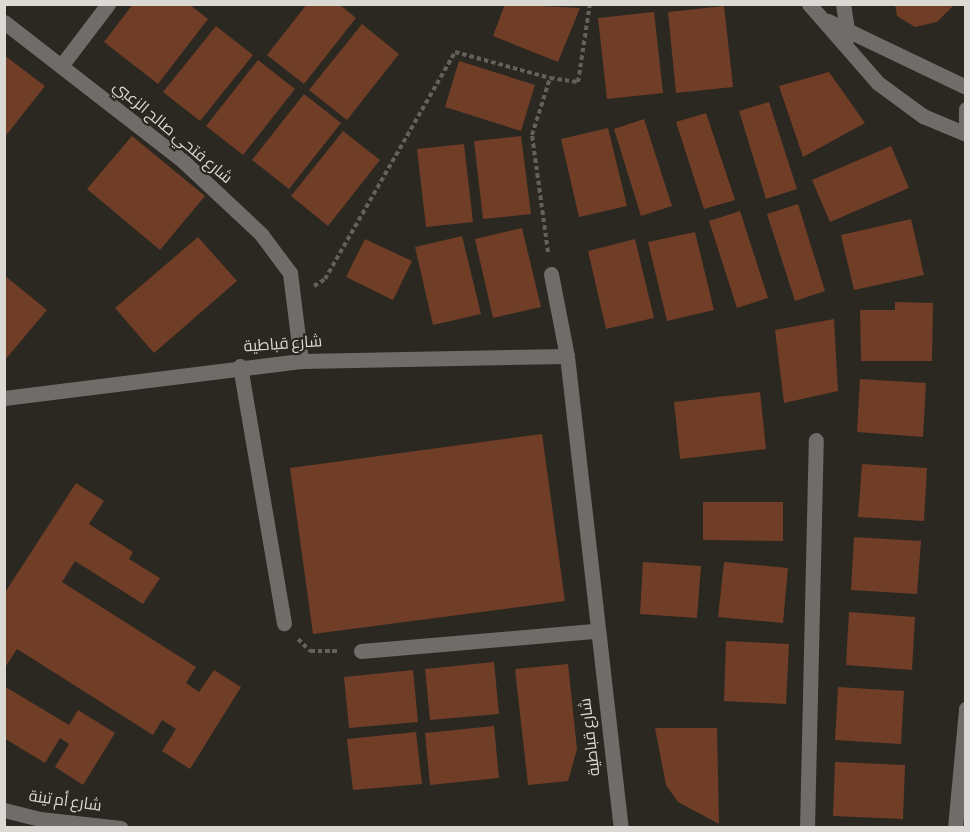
<!DOCTYPE html>
<meta charset="utf-8">
<style>
body{margin:0}
#map{position:relative;width:970px;height:832px;overflow:hidden;background:#2b2821;font-family:"Sofia Sans Condensed",Cairo,sans-serif}
div>[style]{position:absolute}
[style*='--x']{left:calc(var(--x)*1px);top:calc(var(--y)*1px);width:calc(var(--w)*1px);rotate:calc(var(--a)*1deg)}
.building>*{inset:0;background:#703d27}
.path>*{height:4px;margin-top:-2px;transform-origin:0;background:repeating-linear-gradient(90deg,#64615b 0 4.5px,transparent 0 7.5px)}
.minor>*{height:15px;margin:-7.5px;padding:0 7.5px;transform-origin:7.5px;border-radius:7.5px;background:#706c6a}
span{translate:-50% -50%;white-space:nowrap;text-align:center;line-height:1.15;-webkit-text-stroke:4.5px #2b2821;paint-order:stroke}
.street-label{font-size:16px;color:#dbd9d4}
.frame{position:absolute;inset:0;border:6px solid #dbd9d4;pointer-events:none}
</style>
<div id="map">
<div class="building">
<i style="clip-path:polygon(133px 4px,189px 4px,208px 19px,158px 84px,104px 42px)"></i>
<i style="clip-path:polygon(307px 4px,339px 4px,356px 18px,304px 84px,267px 55px)"></i>
<i style="clip-path:polygon(505px 4px,580px 8px,558px 62px,493px 36px)"></i>
<i style="clip-path:polygon(895px 4px,955px 4px,937px 22px,915px 27px,897px 16px)"></i>
<i style="clip-path:polygon(724px 6px,733px 87px,676px 93px,668px 12px)"></i>
<i style="clip-path:polygon(654px 12px,663px 93px,607px 99px,598px 18px)"></i>
<i style="clip-path:polygon(362px 24px,399px 54px,347px 120px,309px 90px)"></i>
<i style="clip-path:polygon(216px 26px,253px 55px,200px 121px,163px 92px)"></i>
<i style="clip-path:polygon(4px 55px,45px 86px,4px 138px)"></i>
<i style="clip-path:polygon(258px 60px,295px 89px,243px 155px,206px 126px)"></i>
<i style="clip-path:polygon(459px 61px,535px 85px,521px 131px,445px 107px)"></i>
<i style="clip-path:polygon(829px 72px,865px 123px,803px 157px,779px 86px)"></i>
<i style="clip-path:polygon(304px 94px,341px 123px,289px 189px,252px 160px)"></i>
<i style="clip-path:polygon(769px 102px,797px 189px,766px 199px,739px 111px)"></i>
<i style="clip-path:polygon(706px 113px,735px 200px,704px 209px,676px 122px)"></i>
<i style="clip-path:polygon(644px 119px,672px 206px,641px 216px,614px 129px)"></i>
<i style="clip-path:polygon(608px 128px,627px 206px,579px 217px,561px 139px)"></i>
<i style="clip-path:polygon(343px 131px,380px 160px,328px 226px,291px 196px)"></i>
<i style="clip-path:polygon(132px 136px,205px 196px,160px 250px,87px 189px)"></i>
<i style="clip-path:polygon(521px 136px,531px 214px,483px 219px,474px 141px)"></i>
<i style="clip-path:polygon(464px 144px,473px 222px,426px 227px,417px 149px)"></i>
<i style="clip-path:polygon(891px 146px,909px 188px,830px 222px,812px 180px)"></i>
<i style="clip-path:polygon(798px 204px,825px 291px,795px 301px,767px 214px)"></i>
<i style="clip-path:polygon(740px 211px,768px 298px,737px 308px,709px 221px)"></i>
<i style="clip-path:polygon(911px 219px,924px 275px,854px 290px,841px 235px)"></i>
<i style="clip-path:polygon(522px 228px,541px 307px,493px 318px,475px 239px)"></i>
<i style="clip-path:polygon(695px 232px,714px 310px,667px 321px,648px 242px)"></i>
<i style="clip-path:polygon(462px 236px,481px 314px,433px 325px,415px 247px)"></i>
<i style="clip-path:polygon(198px 237px,237px 281px,154px 353px,115px 308px)"></i>
<i style="clip-path:polygon(365px 239px,412px 261px,393px 300px,346px 277px)"></i>
<i style="clip-path:polygon(635px 239px,654px 318px,606px 329px,588px 251px)"></i>
<i style="clip-path:polygon(4px 275px,47px 310px,4px 361px)"></i>
<i style="clip-path:polygon(895px 302px,933px 303px,932px 361px,861px 361px,860px 310px,895px 310px)"></i>
<i style="clip-path:polygon(834px 319px,838px 391px,784px 403px,775px 330px)"></i>
<i style="clip-path:polygon(860px 379px,926px 383px,923px 437px,857px 432px)"></i>
<i style="clip-path:polygon(760px 392px,766px 449px,680px 459px,674px 402px)"></i>
<i style="clip-path:polygon(542px 434px,565px 601px,313px 634px,290px 468px)"></i>
<i style="clip-path:polygon(862px 464px,927px 468px,924px 521px,858px 517px)"></i>
<i style="clip-path:polygon(76px 483px,104px 501px,89px 524px,133px 552px,129px 559px,160px 578px,143px 604px,75px 561px,62px 582px,196px 667px,186px 683px,199px 692px,214px 670px,241px 687px,190px 769px,162px 751px,176px 729px,162px 720px,153px 735px,17px 649px,4px 669px,4px 594px)"></i>
<i style="clip-path:polygon(703px 502px,783px 502px,783px 541px,703px 540px)"></i>
<i style="clip-path:polygon(854px 537px,921px 541px,917px 594px,851px 590px)"></i>
<i style="clip-path:polygon(643px 562px,701px 566px,697px 618px,640px 614px)"></i>
<i style="clip-path:polygon(724px 562px,788px 568px,783px 623px,718px 617px)"></i>
<i style="clip-path:polygon(849px 612px,915px 617px,912px 670px,846px 665px)"></i>
<i style="clip-path:polygon(726px 641px,789px 644px,786px 704px,724px 701px)"></i>
<i style="clip-path:polygon(494px 662px,499px 714px,430px 720px,425px 669px)"></i>
<i style="clip-path:polygon(568px 664px,577px 749px,568px 781px,528px 785px,515px 669px)"></i>
<i style="clip-path:polygon(413px 670px,418px 722px,349px 728px,344px 677px)"></i>
<i style="clip-path:polygon(4px 686px,69px 725px,78px 710px,115px 733px,83px 785px,55px 767px,69px 744px,60px 738px,45px 763px,4px 738px)"></i>
<i style="clip-path:polygon(838px 687px,904px 691px,901px 744px,835px 740px)"></i>
<i style="clip-path:polygon(494px 726px,499px 778px,430px 785px,425px 733px)"></i>
<i style="clip-path:polygon(655px 728px,717px 728px,719px 824px,678px 802px,666px 785px)"></i>
<i style="clip-path:polygon(416px 732px,422px 784px,353px 790px,347px 739px)"></i>
<i style="clip-path:polygon(835px 762px,905px 765px,903px 819px,833px 816px)"></i>
</div>
<div class="path">
<i style="--x:548;--y:252;--w:118;--a:-97.8"></i>
<i style="--x:532;--y:135;--w:60;--a:-72.5"></i>
<i style="--x:550;--y:78;--w:28;--a:8"></i>
<i style="--x:578;--y:82;--w:79;--a:-81.3"></i>
<i style="--x:314;--y:286;--w:13;--a:-32"></i>
<i style="--x:325;--y:279;--w:262;--a:-60.2"></i>
<i style="--x:455;--y:52;--w:98;--a:15.3"></i>
<i style="--x:298;--y:639;--w:17;--a:45"></i>
<i style="--x:310;--y:651;--w:30;--a:0"></i>
</div>
<div class="minor">
<i style="--x:809;--y:4;--w:105;--a:48.9"></i>
<i style="--x:878;--y:83;--w:56;--a:36.3"></i>
<i style="--x:923;--y:116;--w:47;--a:22.7"></i>
<i style="--x:843;--y:4;--w:33;--a:81"></i>
<i style="--x:828;--y:21;--w:153;--a:25.6"></i>
<i style="--x:4;--y:22;--w:227;--a:37.8"></i>
<i style="--x:183;--y:161;--w:107;--a:43.1"></i>
<i style="--x:261;--y:234;--w:49;--a:53.4"></i>
<i style="--x:290;--y:273;--w:89;--a:82.9"></i>
<i style="--x:61;--y:66;--w:78;--a:-52.8"></i>
<i style="--x:966;--y:109;--w:17;--a:90"></i>
<i style="--x:551;--y:274;--w:84;--a:79"></i>
<i style="--x:567;--y:356;--w:475;--a:83.5"></i>
<i style="--x:240;--y:366;--w:261;--a:80.3"></i>
<i style="--x:4;--y:398;--w:299;--a:-7.1"></i>
<i style="--x:301;--y:361;--w:266;--a:-1.1"></i>
<i style="--x:361;--y:651;--w:236;--a:-4.9"></i>
<i style="--x:4;--y:810;--w:37;--a:14"></i>
<i style="--x:40;--y:819;--w:81;--a:6.3"></i>
<i style="--x:807;--y:828;--w:388;--a:-88.7"></i>
<i style="--x:955;--y:828;--w:120;--a:-84.7"></i>
</div>
<div class="street-label">
<span style="left:172px;top:133px;rotate:40deg">شارع فتحي صالح الزعبي</span>
<span style="left:283px;top:345px;rotate:-4deg">شارع قباطية</span>
<span style="left:591px;top:737px;rotate:-97deg">شارع قباطية</span>
<span style="left:65px;top:802px;rotate:8deg">شارع أم تينة</span>
</div>
<div class="frame"></div>
</div>
